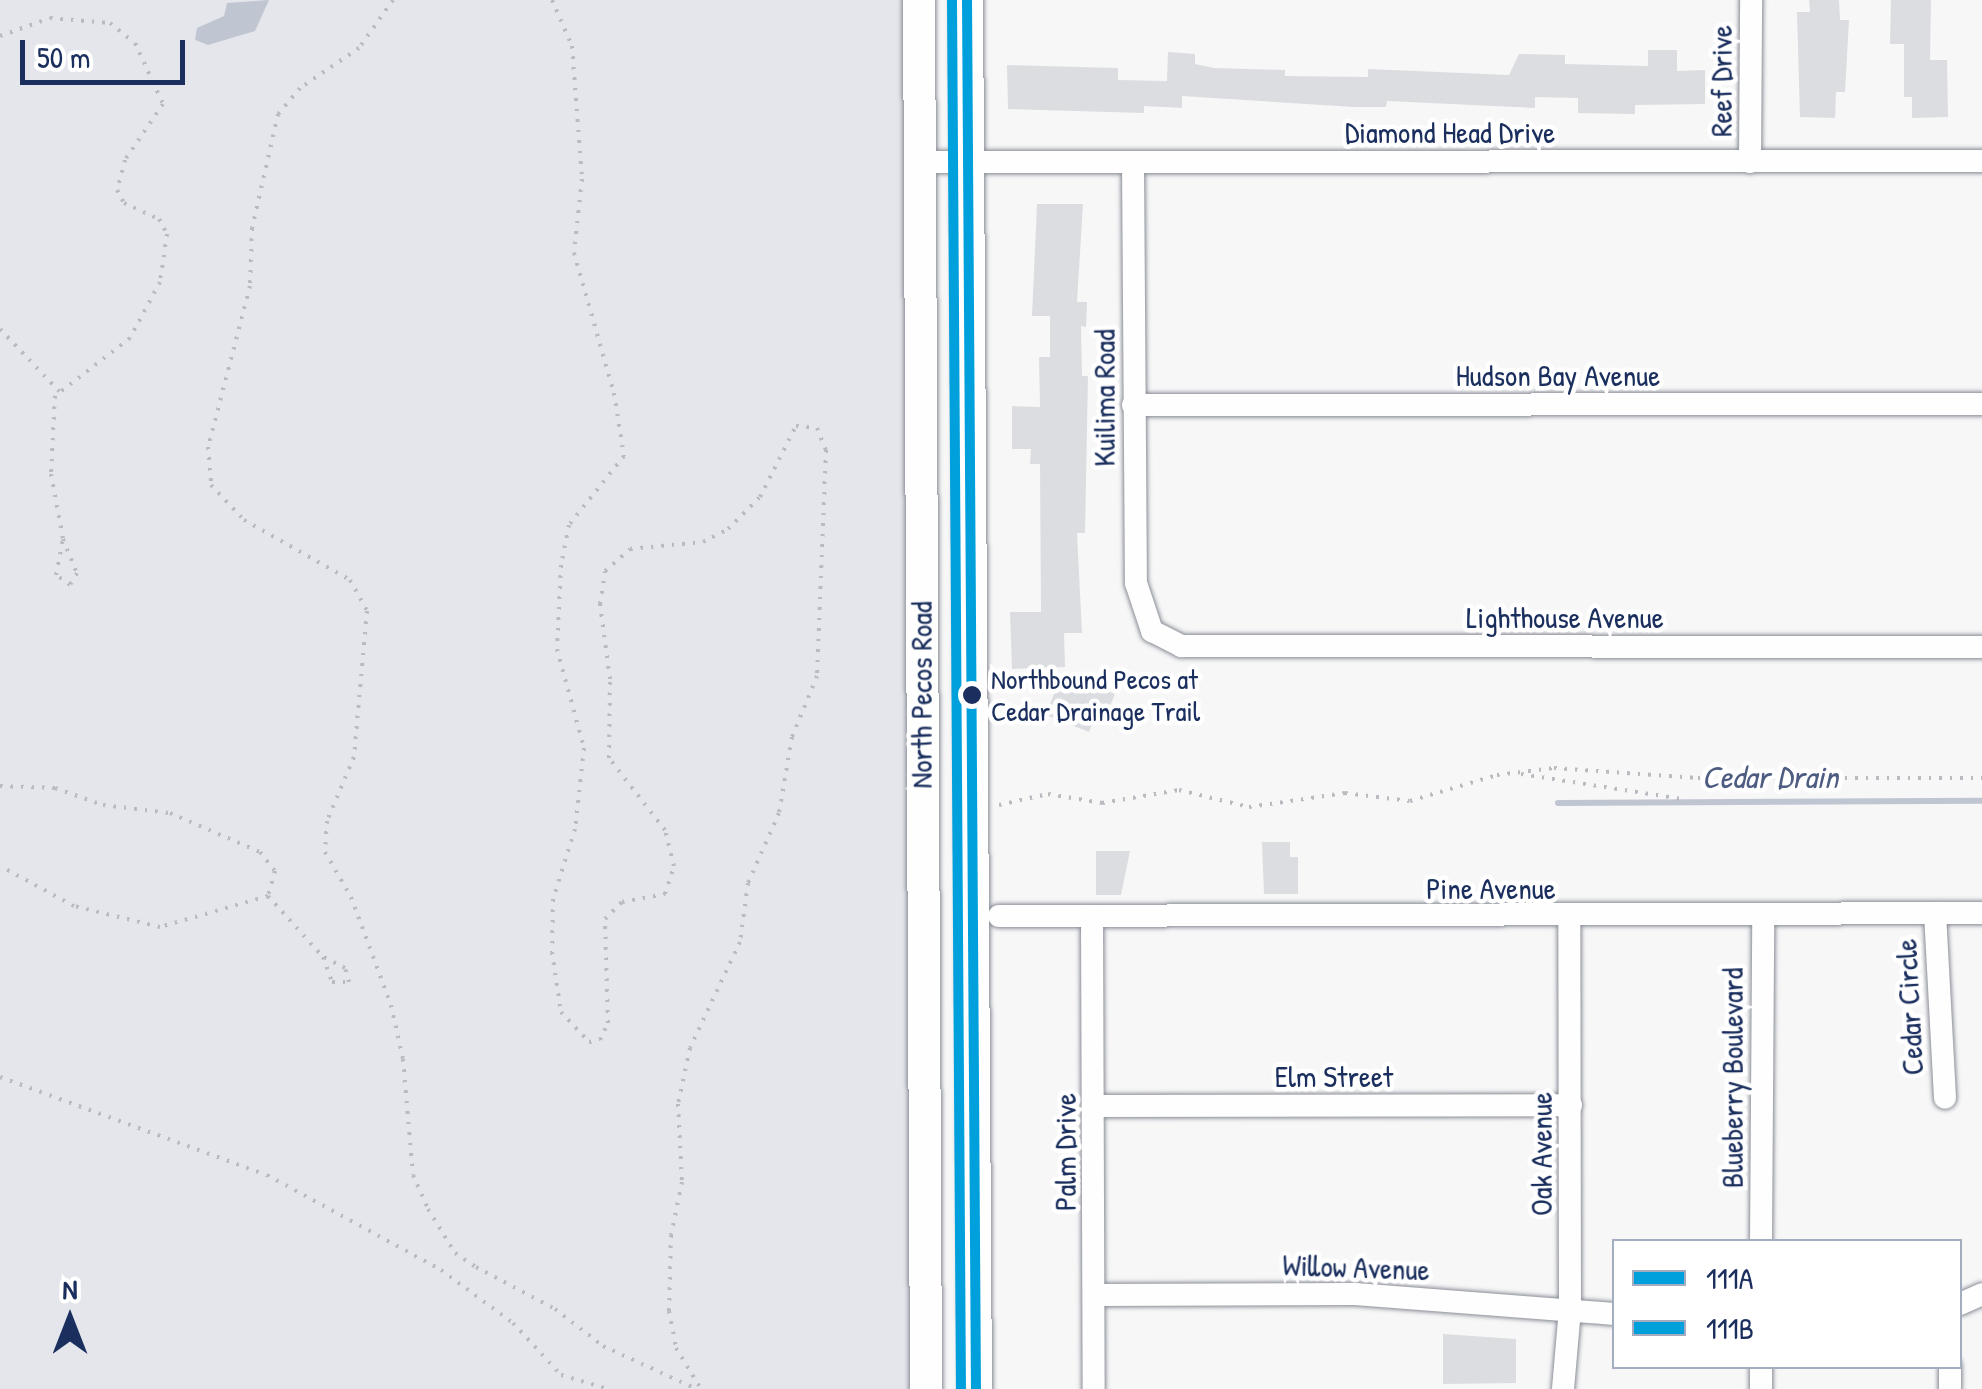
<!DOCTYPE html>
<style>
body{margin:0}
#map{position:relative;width:1982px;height:1389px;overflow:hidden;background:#f7f7f8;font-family:"Patrick Hand",sans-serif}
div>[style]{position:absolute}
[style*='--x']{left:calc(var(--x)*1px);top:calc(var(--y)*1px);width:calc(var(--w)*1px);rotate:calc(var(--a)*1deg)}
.green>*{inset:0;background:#e5e6ec}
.water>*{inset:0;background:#c0c5d2}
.stream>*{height:6px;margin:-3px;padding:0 3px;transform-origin:3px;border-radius:3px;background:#c0c5d2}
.building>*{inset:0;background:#dcdde0}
.path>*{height:4px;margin-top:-2px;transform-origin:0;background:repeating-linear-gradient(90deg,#b8bbc0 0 2.5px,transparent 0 10.5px)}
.roads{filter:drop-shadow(0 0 2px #8a8e97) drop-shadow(0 0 2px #8a8e97)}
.street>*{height:22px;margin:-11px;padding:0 11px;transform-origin:11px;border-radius:11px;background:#fefefe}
.secondary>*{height:32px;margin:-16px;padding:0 16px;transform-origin:16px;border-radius:16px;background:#fefefe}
.bus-1>*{height:10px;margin:-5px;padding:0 5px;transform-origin:5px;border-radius:5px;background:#00a0dc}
.bus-2>*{height:10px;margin:-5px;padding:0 5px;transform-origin:5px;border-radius:5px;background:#00a0dc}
.dots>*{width:28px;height:28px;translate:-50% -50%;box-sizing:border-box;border:5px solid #fff;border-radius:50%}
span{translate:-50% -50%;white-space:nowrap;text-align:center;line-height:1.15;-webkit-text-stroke:9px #fff;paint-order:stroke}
.bus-label{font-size:28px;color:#1b2f5e}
.left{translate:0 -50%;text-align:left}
.street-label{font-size:30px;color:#1b2f5e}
.water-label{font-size:32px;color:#4d5c81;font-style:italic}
.legend{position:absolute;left:1612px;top:1239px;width:350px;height:130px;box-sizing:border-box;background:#fff;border:2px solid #a4acbf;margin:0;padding:12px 18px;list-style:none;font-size:30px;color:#1b2f5e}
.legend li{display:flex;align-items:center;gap:20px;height:50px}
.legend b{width:50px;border:2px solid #a4acbf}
.north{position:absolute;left:20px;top:1269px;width:100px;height:100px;-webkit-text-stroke:8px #fff;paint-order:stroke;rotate:0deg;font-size:28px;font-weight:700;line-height:40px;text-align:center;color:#1b2f5e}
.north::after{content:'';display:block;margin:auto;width:35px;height:45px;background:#1b2f5e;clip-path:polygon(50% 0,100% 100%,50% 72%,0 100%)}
.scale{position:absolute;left:20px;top:40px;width:165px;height:45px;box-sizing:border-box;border:5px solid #1b2f5e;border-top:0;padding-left:12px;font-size:30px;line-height:35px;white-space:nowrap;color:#1b2f5e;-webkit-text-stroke:8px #fff;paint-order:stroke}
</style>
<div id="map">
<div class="green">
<i style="clip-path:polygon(0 0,904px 0,912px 1389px,0 1389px)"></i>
</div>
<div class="water">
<i style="clip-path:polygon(269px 0,255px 31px,208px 45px,195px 40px,197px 28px,224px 16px,227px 3px)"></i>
</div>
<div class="stream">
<i style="--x:1558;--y:803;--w:424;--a:-0.3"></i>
</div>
<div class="building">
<i style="clip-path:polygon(1809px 0,1839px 0,1840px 20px,1849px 20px,1845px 92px,1836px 92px,1835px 118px,1800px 117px,1797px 12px,1810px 12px)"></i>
<i style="clip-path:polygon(1891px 0,1931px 0,1930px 60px,1947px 60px,1948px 117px,1912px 118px,1912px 97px,1904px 97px,1904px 44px,1890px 44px)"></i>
<i style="clip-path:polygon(1648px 50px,1677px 50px,1677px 71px,1705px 70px,1705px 104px,1635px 105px,1635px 114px,1578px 113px,1578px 98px,1535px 97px,1535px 108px,1387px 101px,1386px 107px,1354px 107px,1182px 96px,1182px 108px,1144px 106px,1144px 113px,1008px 109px,1007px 65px,1118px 68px,1118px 80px,1167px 81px,1168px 52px,1195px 54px,1195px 64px,1214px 68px,1285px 70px,1285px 76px,1368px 77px,1368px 69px,1509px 75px,1519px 54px,1565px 55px,1565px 64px,1648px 66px)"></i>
<i style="clip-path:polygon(1037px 204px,1083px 204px,1077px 302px,1087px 302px,1086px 327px,1081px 326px,1082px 376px,1088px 376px,1085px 533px,1077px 533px,1082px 633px,1064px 633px,1065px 667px,1012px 669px,1010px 612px,1041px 612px,1040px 464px,1030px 464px,1031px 449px,1012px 449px,1012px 406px,1040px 407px,1039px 357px,1050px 357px,1050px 316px,1032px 316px)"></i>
<i style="clip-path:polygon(1062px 673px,1115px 694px,1105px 718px,1096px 714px,1089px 732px,1046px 715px)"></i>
<i style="clip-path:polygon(1262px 842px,1290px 842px,1290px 857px,1298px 857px,1298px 894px,1264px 894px)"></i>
<i style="clip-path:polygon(1096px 851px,1130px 851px,1121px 895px,1096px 895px)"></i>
<i style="clip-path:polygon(1443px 1334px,1516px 1339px,1516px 1383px,1443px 1384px)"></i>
</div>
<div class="path">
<i style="--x:393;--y:0;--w:59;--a:125.3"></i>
<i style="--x:359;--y:48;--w:71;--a:145.9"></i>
<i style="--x:300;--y:88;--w:34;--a:130"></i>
<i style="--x:278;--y:114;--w:117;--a:102.8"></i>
<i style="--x:252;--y:228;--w:58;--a:92"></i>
<i style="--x:250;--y:286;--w:166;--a:104.6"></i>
<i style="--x:208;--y:447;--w:38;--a:85"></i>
<i style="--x:211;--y:485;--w:48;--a:46.7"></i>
<i style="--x:244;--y:520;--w:122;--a:29.5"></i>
<i style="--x:350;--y:580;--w:35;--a:61"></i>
<i style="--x:367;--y:611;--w:147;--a:95.1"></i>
<i style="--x:354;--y:757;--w:69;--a:112.9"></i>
<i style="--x:327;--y:821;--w:31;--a:94"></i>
<i style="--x:325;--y:852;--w:52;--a:60"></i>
<i style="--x:351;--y:897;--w:115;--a:69.7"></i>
<i style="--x:391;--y:1005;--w:55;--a:77.5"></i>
<i style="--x:403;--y:1059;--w:116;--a:85.1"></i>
<i style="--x:413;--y:1175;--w:37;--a:66"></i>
<i style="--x:428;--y:1209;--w:52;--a:58.5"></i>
<i style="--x:455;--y:1253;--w:25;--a:34"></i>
<i style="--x:476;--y:1267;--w:89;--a:28"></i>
<i style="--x:555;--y:1309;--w:61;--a:37.6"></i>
<i style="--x:603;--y:1346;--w:98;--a:24.7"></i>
<i style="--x:552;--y:0;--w:50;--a:66.5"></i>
<i style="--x:572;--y:46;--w:133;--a:85.7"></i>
<i style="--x:582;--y:179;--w:74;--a:96.2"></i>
<i style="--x:574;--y:253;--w:146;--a:74.1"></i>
<i style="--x:614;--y:393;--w:64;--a:81"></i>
<i style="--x:624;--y:456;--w:88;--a:128.6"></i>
<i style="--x:569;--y:525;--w:41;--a:101.3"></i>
<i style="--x:561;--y:565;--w:84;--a:92.7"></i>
<i style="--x:557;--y:649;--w:103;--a:74.7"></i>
<i style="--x:584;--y:748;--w:81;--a:96.3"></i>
<i style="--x:575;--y:829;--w:73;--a:107.4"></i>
<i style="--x:553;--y:899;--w:53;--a:91.1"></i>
<i style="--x:552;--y:952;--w:61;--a:81.5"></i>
<i style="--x:561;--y:1012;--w:41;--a:47"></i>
<i style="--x:589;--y:1042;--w:11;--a:-10"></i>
<i style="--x:600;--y:1040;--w:19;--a:-65"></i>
<i style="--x:608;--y:1023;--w:104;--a:-91.7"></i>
<i style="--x:605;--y:919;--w:24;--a:-45"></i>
<i style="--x:622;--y:902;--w:44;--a:-10.5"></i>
<i style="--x:665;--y:894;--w:29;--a:-72"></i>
<i style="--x:674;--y:866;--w:37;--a:-104"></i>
<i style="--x:665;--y:830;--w:91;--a:-127.9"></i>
<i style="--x:609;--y:758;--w:79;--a:-89.3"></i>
<i style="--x:610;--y:679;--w:76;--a:-97.6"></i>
<i style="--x:600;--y:604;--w:33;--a:-81"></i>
<i style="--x:605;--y:571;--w:33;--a:-41"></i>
<i style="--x:630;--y:549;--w:73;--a:-5.5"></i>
<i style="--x:703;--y:542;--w:28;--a:-27"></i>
<i style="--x:728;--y:529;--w:45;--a:-45"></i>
<i style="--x:760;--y:497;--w:80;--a:-63.1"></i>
<i style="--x:796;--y:426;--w:21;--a:5"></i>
<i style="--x:817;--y:428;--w:24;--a:68"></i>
<i style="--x:826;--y:450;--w:226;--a:92.3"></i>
<i style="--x:817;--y:676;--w:66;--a:112.3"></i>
<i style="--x:792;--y:737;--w:77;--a:99.7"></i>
<i style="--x:779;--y:813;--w:77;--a:113.9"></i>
<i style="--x:748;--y:883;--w:60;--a:97.7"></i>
<i style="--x:740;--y:942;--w:117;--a:115.3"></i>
<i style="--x:690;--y:1048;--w:57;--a:102.1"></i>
<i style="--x:678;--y:1104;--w:78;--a:87.1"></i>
<i style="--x:682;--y:1182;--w:54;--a:101.7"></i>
<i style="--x:671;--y:1235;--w:76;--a:91.5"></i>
<i style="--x:669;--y:1311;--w:38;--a:79"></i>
<i style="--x:676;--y:1348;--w:48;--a:58.6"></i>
<i style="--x:0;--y:36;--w:53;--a:-19.8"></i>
<i style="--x:50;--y:18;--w:60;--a:4.8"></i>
<i style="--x:110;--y:23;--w:32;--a:39"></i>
<i style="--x:135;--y:43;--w:67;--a:65.3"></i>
<i style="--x:163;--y:104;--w:68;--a:124.2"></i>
<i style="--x:125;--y:160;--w:31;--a:105"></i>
<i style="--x:117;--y:190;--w:15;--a:62"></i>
<i style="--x:124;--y:203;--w:38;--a:25"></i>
<i style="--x:159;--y:219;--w:17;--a:62"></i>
<i style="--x:167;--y:234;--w:49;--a:98.3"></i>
<i style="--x:160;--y:282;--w:64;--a:118.2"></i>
<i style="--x:130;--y:338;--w:95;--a:142.3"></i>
<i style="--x:55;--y:396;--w:78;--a:92.9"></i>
<i style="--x:51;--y:474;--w:66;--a:79.5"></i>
<i style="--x:63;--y:539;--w:37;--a:68"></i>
<i style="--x:77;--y:573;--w:14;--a:120"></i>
<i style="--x:70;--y:585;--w:17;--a:-144"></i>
<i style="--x:56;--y:575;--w:37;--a:-79"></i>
<i style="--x:0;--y:329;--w:86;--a:46.4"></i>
<i style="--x:1521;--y:774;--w:163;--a:8.8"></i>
<i style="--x:0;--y:786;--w:55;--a:2.1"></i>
<i style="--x:55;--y:788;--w:51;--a:19.5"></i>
<i style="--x:103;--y:805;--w:67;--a:6.8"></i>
<i style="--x:170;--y:813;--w:98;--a:23.4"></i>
<i style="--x:260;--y:852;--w:24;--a:52"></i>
<i style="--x:275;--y:871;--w:26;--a:106"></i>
<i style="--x:268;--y:896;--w:112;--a:164"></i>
<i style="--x:160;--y:927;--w:89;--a:-166.3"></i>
<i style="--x:74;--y:906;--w:84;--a:-151.6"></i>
<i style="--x:999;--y:805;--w:50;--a:-12.7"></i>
<i style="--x:1048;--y:794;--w:55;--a:9.5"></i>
<i style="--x:1102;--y:803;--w:78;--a:-9.6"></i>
<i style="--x:1179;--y:790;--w:72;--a:13.7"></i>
<i style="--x:1249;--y:807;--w:97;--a:-8.3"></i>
<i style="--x:1345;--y:793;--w:65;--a:7"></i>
<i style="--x:1410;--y:801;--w:91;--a:-16.6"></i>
<i style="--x:1497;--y:775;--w:57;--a:-7"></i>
<i style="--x:1554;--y:768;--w:144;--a:4"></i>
<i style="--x:1698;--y:778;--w:284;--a:0"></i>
<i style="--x:268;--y:896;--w:82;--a:48"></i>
<i style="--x:323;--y:957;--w:27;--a:70"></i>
<i style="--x:332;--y:982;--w:17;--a:0"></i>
<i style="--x:349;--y:982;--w:15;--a:-106"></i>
<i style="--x:345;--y:968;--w:25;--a:-153"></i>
<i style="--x:0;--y:1077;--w:284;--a:20.2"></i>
<i style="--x:267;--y:1175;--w:198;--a:28.6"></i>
<i style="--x:441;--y:1270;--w:89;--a:36.4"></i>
<i style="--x:513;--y:1323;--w:71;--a:47.3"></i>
<i style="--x:561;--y:1375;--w:49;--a:16.6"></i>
</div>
<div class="roads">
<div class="street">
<i style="--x:919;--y:162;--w:1063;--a:-0.05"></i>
<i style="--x:1133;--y:162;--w:421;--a:89.6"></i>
<i style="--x:1136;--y:583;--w:51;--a:71.6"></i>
<i style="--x:1152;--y:631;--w:33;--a:27"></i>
<i style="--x:1181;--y:646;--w:801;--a:0.07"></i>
<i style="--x:1750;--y:162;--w:162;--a:-89.6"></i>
<i style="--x:1133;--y:405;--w:849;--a:-0.07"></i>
<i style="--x:1935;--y:913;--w:185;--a:86.9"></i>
<i style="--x:999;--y:916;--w:983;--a:-0.17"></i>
<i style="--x:1092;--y:916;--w:473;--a:89.8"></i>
<i style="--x:1096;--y:1106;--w:475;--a:-0.1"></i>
<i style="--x:1761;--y:1242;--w:327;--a:-89.6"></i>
<i style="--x:1095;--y:1295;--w:260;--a:-0.2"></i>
<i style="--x:1355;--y:1294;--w:260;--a:4.4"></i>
<i style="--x:1960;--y:1304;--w:24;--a:-24"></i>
<i style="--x:1761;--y:1366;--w:23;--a:90"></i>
<i style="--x:1950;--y:1366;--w:23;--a:90"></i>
<i style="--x:1563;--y:1389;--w:80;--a:-85"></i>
<i style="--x:1570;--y:1309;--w:390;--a:-90.1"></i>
</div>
<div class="secondary">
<i style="--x:919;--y:0;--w:1389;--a:89.71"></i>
<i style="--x:967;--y:0;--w:1389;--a:89.63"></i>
</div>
</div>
<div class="bus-1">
<i style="--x:967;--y:0;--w:1389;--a:89.63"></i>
</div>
<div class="bus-2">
<i style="--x:952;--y:0;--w:1389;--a:89.63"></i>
</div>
<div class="dots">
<i style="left:972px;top:695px;background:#1b2f5e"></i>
</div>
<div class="bus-label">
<span class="left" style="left:991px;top:695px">Northbound Pecos at<br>Cedar Drainage Trail</span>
</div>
<div class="street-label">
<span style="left:1721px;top:81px;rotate:-90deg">Reef Drive</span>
<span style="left:1450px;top:132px">Diamond Head Drive</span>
<span style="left:1558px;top:375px">Hudson Bay Avenue</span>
<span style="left:1104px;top:398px;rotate:-90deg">Kuilima Road</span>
<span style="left:1565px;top:617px">Lighthouse Avenue</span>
<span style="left:921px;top:695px;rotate:-90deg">North Pecos Road</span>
<span style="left:1491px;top:888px">Pine Avenue</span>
<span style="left:1909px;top:1007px;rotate:-93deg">Cedar Circle</span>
<span style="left:1334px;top:1076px">Elm Street</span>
<span style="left:1732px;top:1078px;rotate:-90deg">Blueberry Boulevard</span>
<span style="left:1065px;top:1152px;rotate:-90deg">Palm Drive</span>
<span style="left:1541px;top:1154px;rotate:-90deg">Oak Avenue</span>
<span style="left:1356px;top:1267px;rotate:2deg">Willow Avenue</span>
</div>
<div class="water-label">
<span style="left:1770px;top:777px">Cedar Drain</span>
</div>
<ul class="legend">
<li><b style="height:12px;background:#00a0dc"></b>111A</li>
<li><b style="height:12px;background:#00a0dc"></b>111B</li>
</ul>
<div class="north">N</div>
<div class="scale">50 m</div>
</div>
